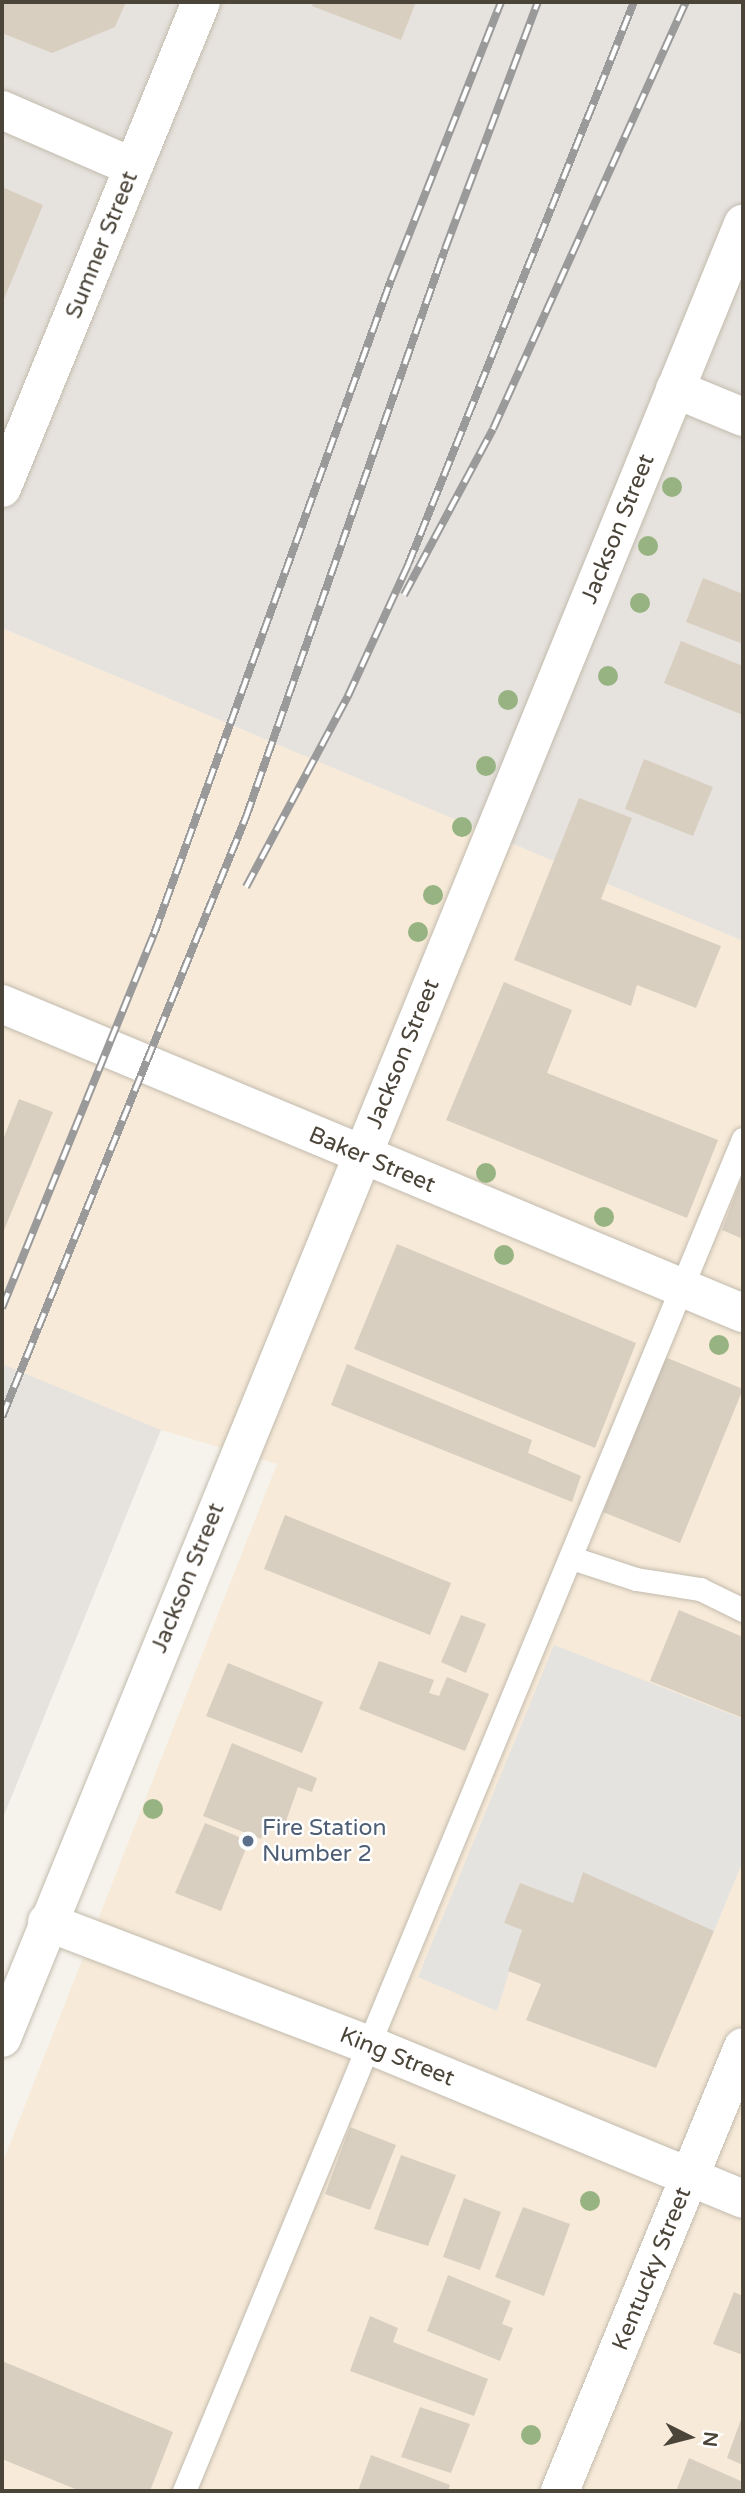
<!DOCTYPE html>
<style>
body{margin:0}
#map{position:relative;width:745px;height:2493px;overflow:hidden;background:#f6f3ec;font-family:"Varela Round",sans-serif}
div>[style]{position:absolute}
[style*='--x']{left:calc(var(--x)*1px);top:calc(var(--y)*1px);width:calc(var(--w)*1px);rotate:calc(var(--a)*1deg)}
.commercial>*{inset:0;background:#f7ead8}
.industrial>*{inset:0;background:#e6e2dd}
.parking>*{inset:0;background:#e5e3e0}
.building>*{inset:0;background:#d8cfc1}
.roads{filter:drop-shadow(0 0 2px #c2bbae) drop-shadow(0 0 2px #c2bbae)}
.service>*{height:23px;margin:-11.5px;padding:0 11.5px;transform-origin:11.5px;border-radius:11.5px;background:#fff}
.minor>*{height:38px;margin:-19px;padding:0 19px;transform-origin:19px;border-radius:19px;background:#fff}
.tertiary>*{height:38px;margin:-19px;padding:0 19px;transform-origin:19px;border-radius:19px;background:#fff}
.rail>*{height:8px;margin-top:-4px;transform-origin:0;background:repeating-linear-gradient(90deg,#fff 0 16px,#9a9a9a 0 32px);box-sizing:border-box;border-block:2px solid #9a9a9a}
.trees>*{width:20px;height:20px;margin:-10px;border-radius:50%;background:#97b381}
.dots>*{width:19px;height:19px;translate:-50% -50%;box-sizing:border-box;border:4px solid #fff;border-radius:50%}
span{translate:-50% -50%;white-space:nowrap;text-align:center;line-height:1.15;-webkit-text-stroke:5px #fff;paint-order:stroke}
.street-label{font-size:23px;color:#4b4439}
.service-label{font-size:23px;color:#4e5e75}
.left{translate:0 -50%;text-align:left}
.frame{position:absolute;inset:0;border:4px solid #4b4439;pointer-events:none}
.north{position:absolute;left:654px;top:2402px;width:70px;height:70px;-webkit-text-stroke:5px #fff;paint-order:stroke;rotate:96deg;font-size:19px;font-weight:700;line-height:28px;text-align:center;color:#4b4439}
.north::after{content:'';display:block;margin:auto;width:24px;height:32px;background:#4b4439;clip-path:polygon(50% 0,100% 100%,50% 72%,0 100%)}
</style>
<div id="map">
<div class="commercial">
<i style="clip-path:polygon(2px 628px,743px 941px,743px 2491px,2px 2491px,2px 2164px,277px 1464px,161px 1430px,2px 1364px)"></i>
</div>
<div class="industrial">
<i style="clip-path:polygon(2px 2px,743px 2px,743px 941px,2px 628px)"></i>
<i style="clip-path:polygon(2px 1364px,161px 1430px,2px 1820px)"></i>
</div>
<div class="parking">
<i style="clip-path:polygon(554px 1645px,743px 1719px,743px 1861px,714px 1931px,573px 1903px,504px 1923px,522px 1930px,497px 2011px,418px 1977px)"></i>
</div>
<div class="building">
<i style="clip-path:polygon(2px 2px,126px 2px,115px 27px,52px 53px,2px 33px)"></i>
<i style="clip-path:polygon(314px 2px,416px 2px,401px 40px,312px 6px)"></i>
<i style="clip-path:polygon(2px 187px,43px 205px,2px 304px)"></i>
<i style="clip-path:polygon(703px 578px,743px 594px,743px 644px,686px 622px)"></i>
<i style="clip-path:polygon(681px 641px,743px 666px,743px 715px,664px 683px)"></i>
<i style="clip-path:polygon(644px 759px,713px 787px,693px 836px,625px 809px)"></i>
<i style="clip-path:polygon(579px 798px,632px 818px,601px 899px,721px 946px,696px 1008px,637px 985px,631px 1006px,514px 960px)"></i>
<i style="clip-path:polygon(504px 982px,572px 1010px,547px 1073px,718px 1140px,687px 1218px,446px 1120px)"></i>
<i style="clip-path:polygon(19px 1099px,53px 1112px,2px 1235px,2px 1142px)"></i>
<i style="clip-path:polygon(743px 1174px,743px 1239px,722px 1230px)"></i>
<i style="clip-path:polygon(397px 1244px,636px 1343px,595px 1448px,354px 1349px)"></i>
<i style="clip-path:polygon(665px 1357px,743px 1389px,680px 1543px,603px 1512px)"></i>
<i style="clip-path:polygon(347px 1364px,532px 1440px,528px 1453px,581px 1476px,572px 1502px,331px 1405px)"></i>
<i style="clip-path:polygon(285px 1515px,451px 1583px,430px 1635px,264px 1569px)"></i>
<i style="clip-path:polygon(679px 1610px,743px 1637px,743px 1718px,650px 1681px)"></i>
<i style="clip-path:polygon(461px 1615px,486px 1624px,466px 1673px,441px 1662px)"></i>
<i style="clip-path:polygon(379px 1661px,434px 1680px,429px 1693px,439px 1696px,447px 1677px,489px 1694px,465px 1751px,359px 1709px)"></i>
<i style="clip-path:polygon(228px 1663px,323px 1702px,302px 1753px,206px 1716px)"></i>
<i style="clip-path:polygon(232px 1743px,317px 1778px,312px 1792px,298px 1787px,285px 1824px,269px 1818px,261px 1839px,203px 1816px)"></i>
<i style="clip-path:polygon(205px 1823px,249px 1841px,221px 1911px,175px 1893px)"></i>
<i style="clip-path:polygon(583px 1872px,714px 1931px,656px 2068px,526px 2020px,541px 1984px,508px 1971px,522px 1930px,504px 1923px,520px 1883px,573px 1903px)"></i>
<i style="clip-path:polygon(350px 2127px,396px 2145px,370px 2210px,325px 2194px)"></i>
<i style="clip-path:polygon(401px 2155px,456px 2175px,428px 2246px,374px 2229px)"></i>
<i style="clip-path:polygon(464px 2198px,501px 2212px,480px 2270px,443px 2257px)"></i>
<i style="clip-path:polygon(523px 2207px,570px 2224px,544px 2296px,495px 2277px)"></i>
<i style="clip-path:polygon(448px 2275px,511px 2301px,502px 2324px,513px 2328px,500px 2361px,427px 2331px)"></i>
<i style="clip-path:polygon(734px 2292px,743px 2296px,743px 2355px,713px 2344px)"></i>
<i style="clip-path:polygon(370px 2316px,398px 2328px,393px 2342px,488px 2379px,474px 2416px,350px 2371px)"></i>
<i style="clip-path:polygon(2px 2361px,173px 2432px,150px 2491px,80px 2491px,2px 2459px)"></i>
<i style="clip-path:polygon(420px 2407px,470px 2424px,451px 2473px,401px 2457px)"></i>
<i style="clip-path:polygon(743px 2414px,743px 2465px,727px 2458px)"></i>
<i style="clip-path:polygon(371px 2455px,450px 2485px,448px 2491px,358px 2491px)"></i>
<i style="clip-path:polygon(689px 2458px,743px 2482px,743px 2491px,676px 2491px)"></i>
</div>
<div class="roads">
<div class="service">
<i style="--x:572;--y:1558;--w:67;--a:18.2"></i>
<i style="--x:636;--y:1579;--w:65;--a:8.9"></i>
<i style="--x:700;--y:1589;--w:48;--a:26"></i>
<i style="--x:184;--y:2491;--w:1463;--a:-67.54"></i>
</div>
<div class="minor">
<i style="--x:2;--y:110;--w:143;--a:23.5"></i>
<i style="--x:675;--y:389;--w:74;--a:22.4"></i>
<i style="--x:47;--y:1922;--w:348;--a:20.9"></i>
<i style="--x:372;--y:2046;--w:401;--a:22.4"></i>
<i style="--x:2;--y:2038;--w:1960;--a:-67.78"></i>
</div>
<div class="tertiary">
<i style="--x:2;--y:488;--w:525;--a:-67.73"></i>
<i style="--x:2;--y:1004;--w:803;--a:22.64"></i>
<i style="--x:560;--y:2491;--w:480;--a:-67.6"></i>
</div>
</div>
<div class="rail">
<i style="--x:404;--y:595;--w:188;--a:-61.8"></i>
<i style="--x:493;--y:429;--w:469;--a:-65.7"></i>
<i style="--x:246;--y:887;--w:217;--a:-61.9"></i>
<i style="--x:348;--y:696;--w:144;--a:-65.4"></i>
<i style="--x:408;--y:565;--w:607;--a:-68.13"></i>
<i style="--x:2;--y:1308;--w:404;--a:-67.9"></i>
<i style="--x:154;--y:934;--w:696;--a:-70.08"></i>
<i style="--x:391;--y:280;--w:299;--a:-68.4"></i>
<i style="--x:2;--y:1417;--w:648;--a:-67.87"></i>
<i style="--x:246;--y:817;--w:602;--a:-70.69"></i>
<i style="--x:445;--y:249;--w:264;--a:-69.4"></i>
</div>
<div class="trees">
<i style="left:672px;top:487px"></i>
<i style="left:648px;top:546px"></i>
<i style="left:640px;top:603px"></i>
<i style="left:608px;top:676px"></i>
<i style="left:508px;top:700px"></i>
<i style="left:486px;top:766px"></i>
<i style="left:462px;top:827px"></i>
<i style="left:433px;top:895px"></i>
<i style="left:418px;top:932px"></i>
<i style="left:486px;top:1173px"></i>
<i style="left:604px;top:1217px"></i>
<i style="left:504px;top:1255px"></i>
<i style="left:719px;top:1345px"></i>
<i style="left:153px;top:1809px"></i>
<i style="left:590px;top:2201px"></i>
<i style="left:531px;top:2435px"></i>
</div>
<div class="dots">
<i style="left:248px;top:1841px;background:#5c6f8a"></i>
</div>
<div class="street-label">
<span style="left:102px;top:245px;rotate:-68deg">Sumner Street</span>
<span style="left:618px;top:529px;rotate:-68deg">Jackson Street</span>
<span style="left:403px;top:1054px;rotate:-68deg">Jackson Street</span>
<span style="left:372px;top:1160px;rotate:23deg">Baker Street</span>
<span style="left:188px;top:1578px;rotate:-68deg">Jackson Street</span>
<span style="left:397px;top:2057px;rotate:22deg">King Street</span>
<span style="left:652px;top:2269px;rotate:-68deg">Kentucky Street</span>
</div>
<div class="service-label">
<span class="left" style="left:262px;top:1841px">Fire Station<br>Number 2</span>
</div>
<div class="frame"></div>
<div class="north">N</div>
</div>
